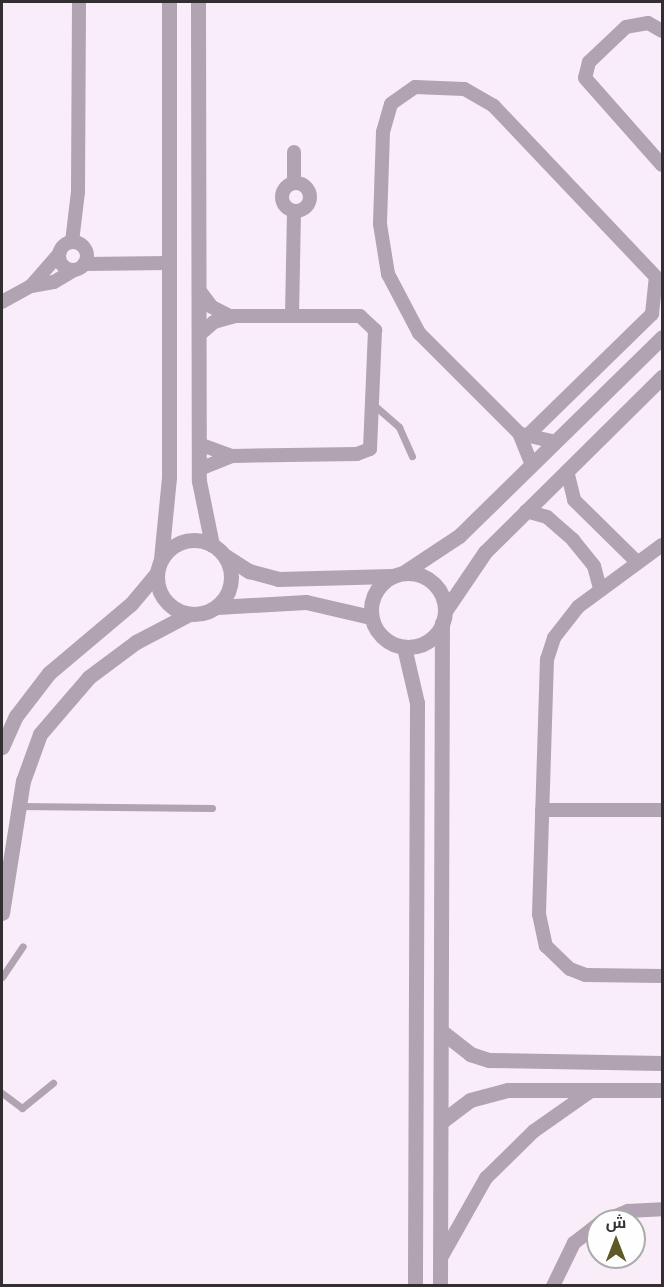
<!DOCTYPE html>
<meta charset="utf-8">
<style>
body{margin:0}
#map{position:relative;width:664px;height:1287px;overflow:hidden;background:#f8edf8;font-family:"Roboto Condensed",Cairo,sans-serif}
div>[style]{position:absolute}
[style*='--x']{left:calc(var(--x)*1px);top:calc(var(--y)*1px);width:calc(var(--w)*1px);rotate:calc(var(--a)*1deg)}
.service>*{height:7px;margin:-3.5px;padding:0 3.5px;transform-origin:3.5px;border-radius:3.5px;background:#b1a3b1}
.minor>*{height:14px;margin:-7px;padding:0 7px;transform-origin:7px;border-radius:7px;background:#b1a3b1}
.minor>.ring{margin:-7px;padding:0;box-sizing:content-box;background:none;border:14px solid #b1a3b1;border-radius:50%}
.tertiary>*{height:15px;margin:-7.5px;padding:0 7.5px;transform-origin:7.5px;border-radius:7.5px;background:#b1a3b1}
.tertiary>.ring{margin:-7.5px;padding:0;box-sizing:content-box;background:none;border:15px solid #b1a3b1;border-radius:50%}
span{translate:-50% -50%;white-space:nowrap;text-align:center;line-height:1.15;-webkit-text-stroke:5px #fefefe;paint-order:stroke}
.frame{position:absolute;inset:0;border:3px solid #322e32;pointer-events:none}
.north{position:absolute;left:586px;top:1209px;width:60px;height:60px;box-sizing:border-box;background:#fefefe;border:2px solid #acabac;border-radius:50%;rotate:0deg;font-size:16px;font-weight:700;line-height:24px;text-align:center;color:#322e32}
.north::after{content:'';display:block;margin:auto;width:21px;height:27px;background:#5e5925;clip-path:polygon(50% 0,100% 100%,50% 72%,0 100%)}
</style>
<div id="map">
<div class="service">
<i style="--x:375;--y:406;--w:32;--a:41"></i>
<i style="--x:399;--y:427;--w:32;--a:66"></i>
<i style="--x:19;--y:806;--w:193;--a:0.6"></i>
<i style="--x:2;--y:977;--w:37;--a:-56"></i>
<i style="--x:2;--y:1093;--w:25;--a:37"></i>
<i style="--x:22;--y:1108;--w:40;--a:-39"></i>
</div>
<div class="minor">
<i style="--x:662;--y:31;--w:16;--a:-150"></i>
<i style="--x:648;--y:23;--w:22;--a:170"></i>
<i style="--x:626;--y:27;--w:51;--a:136.6"></i>
<i style="--x:589;--y:62;--w:16;--a:104"></i>
<i style="--x:585;--y:78;--w:116;--a:48.5"></i>
<i class="ring" style="left:282px;top:183px;width:14px;height:14px"></i>
<i style="--x:294;--y:183;--w:31;--a:-90"></i>
<i style="--x:72;--y:242;--w:50;--a:-83.2"></i>
<i style="--x:78;--y:192;--w:190;--a:-89.7"></i>
<i class="ring" style="left:59px;top:242px;width:14px;height:14px"></i>
<i style="--x:84;--y:264;--w:85;--a:-0.7"></i>
<i style="--x:31;--y:286;--w:23;--a:-10"></i>
<i style="--x:54;--y:282;--w:23;--a:-31"></i>
<i style="--x:199;--y:290;--w:21;--a:53"></i>
<i style="--x:212;--y:307;--w:22;--a:27"></i>
<i style="--x:2;--y:302;--w:33;--a:-29"></i>
<i style="--x:31;--y:286;--w:43;--a:-48.8"></i>
<i style="--x:292;--y:316;--w:105;--a:-88.9"></i>
<i style="--x:199;--y:335;--w:20;--a:-41"></i>
<i style="--x:214;--y:322;--w:22;--a:-16"></i>
<i style="--x:235;--y:316;--w:125;--a:0"></i>
<i style="--x:360;--y:316;--w:21;--a:43"></i>
<i style="--x:375;--y:330;--w:119;--a:92.4"></i>
<i style="--x:370;--y:449;--w:14;--a:159"></i>
<i style="--x:357;--y:454;--w:125;--a:179.1"></i>
<i style="--x:232;--y:456;--w:35;--a:158"></i>
<i style="--x:521;--y:434;--w:35;--a:13"></i>
<i style="--x:527;--y:436;--w:175;--a:-44.3"></i>
<i style="--x:652;--y:314;--w:37;--a:-84"></i>
<i style="--x:656;--y:277;--w:236;--a:-133.5"></i>
<i style="--x:494;--y:106;--w:34;--a:-150"></i>
<i style="--x:464;--y:89;--w:49;--a:-177.7"></i>
<i style="--x:415;--y:87;--w:29;--a:145"></i>
<i style="--x:391;--y:104;--w:29;--a:106"></i>
<i style="--x:383;--y:132;--w:92;--a:91.9"></i>
<i style="--x:380;--y:224;--w:51;--a:80.9"></i>
<i style="--x:388;--y:274;--w:67;--a:62.3"></i>
<i style="--x:419;--y:333;--w:141;--a:45"></i>
<i style="--x:519;--y:433;--w:35;--a:68"></i>
<i style="--x:199;--y:444;--w:35;--a:20"></i>
<i style="--x:567;--y:471;--w:30;--a:76"></i>
<i style="--x:574;--y:500;--w:88;--a:44.5"></i>
<i style="--x:526;--y:511;--w:22;--a:16"></i>
<i style="--x:547;--y:517;--w:35;--a:41"></i>
<i style="--x:573;--y:540;--w:33;--a:51"></i>
<i style="--x:594;--y:566;--w:24;--a:75"></i>
<i style="--x:662;--y:545;--w:104;--a:143.6"></i>
<i style="--x:578;--y:607;--w:39;--a:128"></i>
<i style="--x:554;--y:638;--w:22;--a:108"></i>
<i style="--x:547;--y:659;--w:255;--a:91.8"></i>
<i style="--x:539;--y:914;--w:33;--a:78"></i>
<i style="--x:546;--y:946;--w:33;--a:44"></i>
<i style="--x:570;--y:969;--w:17;--a:21"></i>
<i style="--x:586;--y:975;--w:76;--a:0.8"></i>
<i style="--x:542;--y:810;--w:120;--a:0"></i>
<i style="--x:604;--y:1221;--w:26;--a:-23"></i>
<i style="--x:628;--y:1211;--w:34;--a:-3"></i>
<i style="--x:442;--y:1256;--w:90;--a:-60.6"></i>
<i style="--x:486;--y:1178;--w:67;--a:-44.4"></i>
<i style="--x:534;--y:1131;--w:70;--a:-35.1"></i>
<i style="--x:553;--y:1286;--w:48;--a:-64"></i>
<i style="--x:574;--y:1243;--w:31;--a:-38"></i>
</div>
<div class="tertiary">
<i style="--x:198;--y:2;--w:479;--a:89.9"></i>
<i style="--x:199;--y:481;--w:65;--a:78.5"></i>
<i class="ring" style="left:157px;top:540px;width:59px;height:59px"></i>
<i style="--x:224;--y:555;--w:30;--a:33"></i>
<i style="--x:249;--y:571;--w:30;--a:15"></i>
<i style="--x:278;--y:579;--w:114;--a:-1.5"></i>
<i style="--x:161;--y:559;--w:81;--a:-84.4"></i>
<i style="--x:169;--y:478;--w:476;--a:-90"></i>
<i style="--x:403;--y:573;--w:67;--a:-33.5"></i>
<i style="--x:459;--y:536;--w:284;--a:-44.4"></i>
<i class="ring" style="left:371px;top:573px;width:59px;height:59px"></i>
<i style="--x:217;--y:607;--w:89;--a:-3.2"></i>
<i style="--x:306;--y:602;--w:67;--a:13"></i>
<i style="--x:445;--y:611;--w:71;--a:-55.9"></i>
<i style="--x:485;--y:552;--w:249;--a:-44.7"></i>
<i style="--x:404;--y:647;--w:57;--a:76.9"></i>
<i style="--x:417;--y:703;--w:583;--a:90.2"></i>
<i style="--x:2;--y:747;--w:34;--a:-66"></i>
<i style="--x:16;--y:716;--w:54;--a:-52.5"></i>
<i style="--x:49;--y:673;--w:107;--a:-40.1"></i>
<i style="--x:131;--y:604;--w:40;--a:-50"></i>
<i style="--x:2;--y:913;--w:134;--a:-81"></i>
<i style="--x:23;--y:781;--w:50;--a:-70.1"></i>
<i style="--x:40;--y:734;--w:75;--a:-49.3"></i>
<i style="--x:89;--y:677;--w:59;--a:-36.7"></i>
<i style="--x:136;--y:642;--w:60;--a:-27.8"></i>
<i style="--x:441;--y:1031;--w:37;--a:38"></i>
<i style="--x:470;--y:1054;--w:20;--a:18"></i>
<i style="--x:489;--y:1060;--w:173;--a:1"></i>
<i style="--x:441;--y:1122;--w:36;--a:-37"></i>
<i style="--x:470;--y:1100;--w:39;--a:-15"></i>
<i style="--x:508;--y:1090;--w:154;--a:0"></i>
<i style="--x:440;--y:1286;--w:663;--a:-89.83"></i>
</div>
<div class="frame"></div>
<div class="north">ش</div>
</div>
